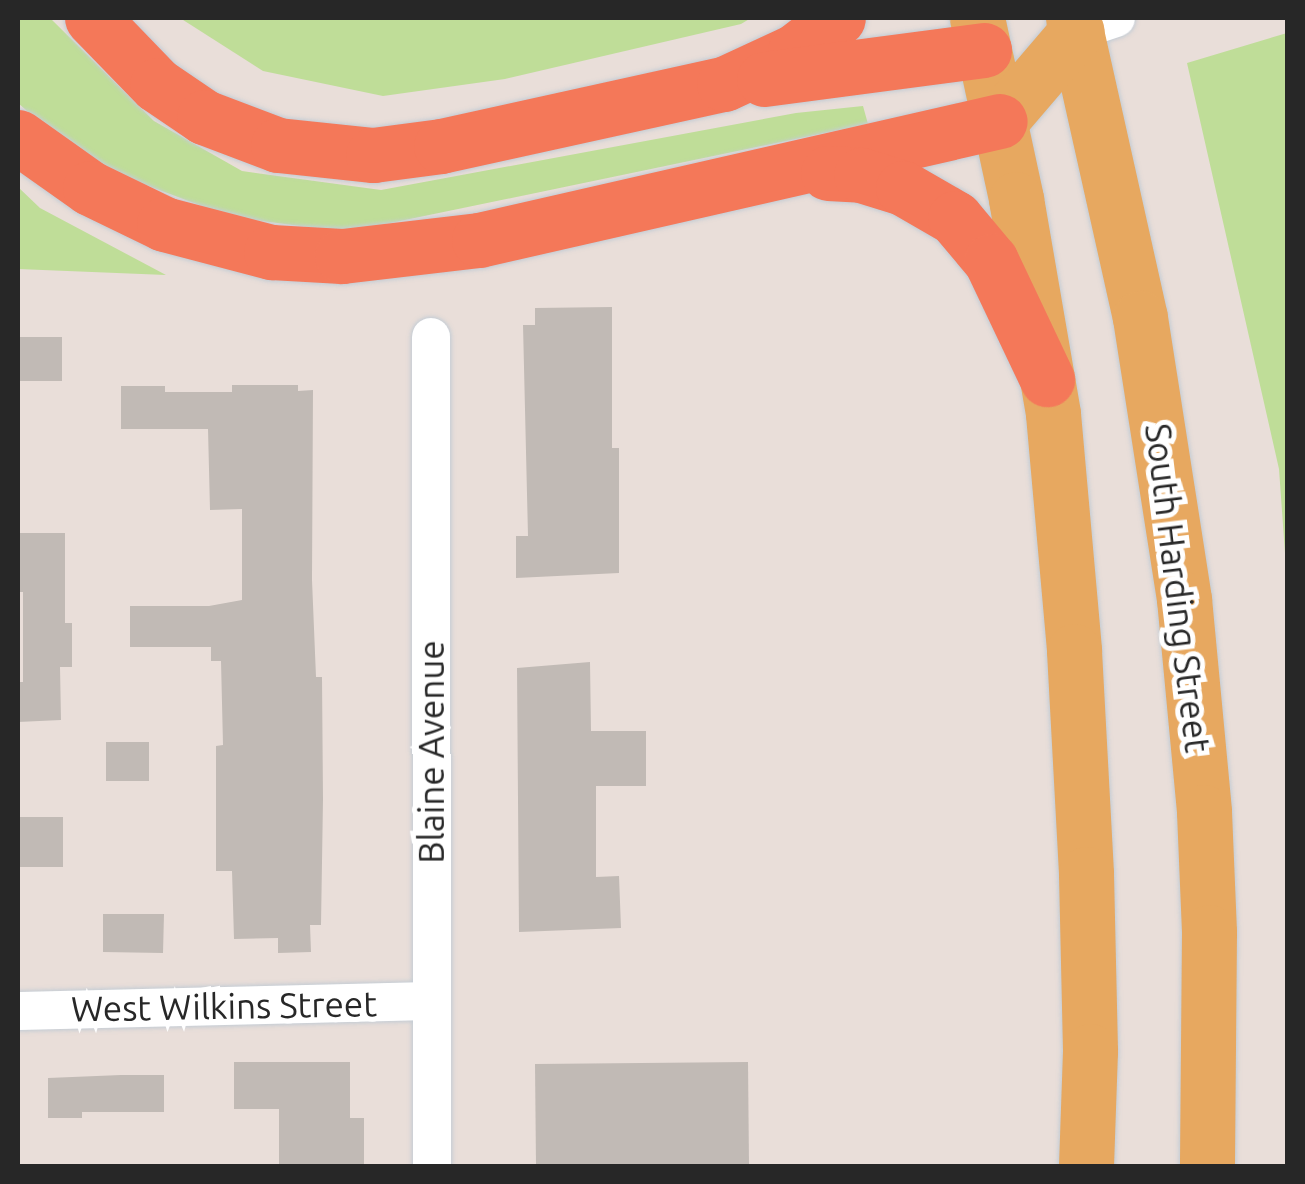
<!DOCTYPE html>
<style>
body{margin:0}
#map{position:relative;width:1305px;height:1184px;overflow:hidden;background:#e9ded9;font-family:Ubuntu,sans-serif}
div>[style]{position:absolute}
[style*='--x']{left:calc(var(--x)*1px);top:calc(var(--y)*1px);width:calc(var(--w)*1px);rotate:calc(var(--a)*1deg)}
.green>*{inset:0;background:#bfdd98}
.building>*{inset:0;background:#c1bab5}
.roads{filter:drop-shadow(0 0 2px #c4ccd4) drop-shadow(0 0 2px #c4ccd4)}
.minor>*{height:38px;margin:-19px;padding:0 19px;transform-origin:19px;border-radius:19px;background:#fff}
.primary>*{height:55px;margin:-27.5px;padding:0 27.5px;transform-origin:27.5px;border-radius:27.5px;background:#e7a860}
.motorway>*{height:55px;margin:-27.5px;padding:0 27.5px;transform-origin:27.5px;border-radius:27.5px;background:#f47859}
span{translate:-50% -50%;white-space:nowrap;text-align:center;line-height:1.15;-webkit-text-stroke:10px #fff;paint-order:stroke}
.street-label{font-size:35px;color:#272727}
.frame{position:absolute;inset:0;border:20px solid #272727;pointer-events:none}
</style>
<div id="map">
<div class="green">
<i style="clip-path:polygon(18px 18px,50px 18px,154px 121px,242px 171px,381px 190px,796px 113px,863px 106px,868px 124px,347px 232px,231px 217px,85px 162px,18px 103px)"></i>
<i style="clip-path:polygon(180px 18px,751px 18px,741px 24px,505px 79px,383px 96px,263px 71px)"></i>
<i style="clip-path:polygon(1287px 33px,1288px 33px,1287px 581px,1279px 469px,1187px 63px)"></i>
<i style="clip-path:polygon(18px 187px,40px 208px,166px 275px,18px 269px)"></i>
</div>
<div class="building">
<i style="clip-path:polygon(612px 307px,612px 448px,619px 448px,619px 573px,516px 578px,516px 536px,528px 536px,523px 325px,535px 325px,535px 308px)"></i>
<i style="clip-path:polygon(18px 337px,62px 337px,62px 381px,18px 381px)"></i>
<i style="clip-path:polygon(232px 385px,298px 385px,298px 391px,313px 390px,312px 580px,316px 677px,322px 677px,323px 799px,321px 925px,310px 925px,311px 952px,278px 953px,278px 938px,234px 939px,232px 871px,216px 871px,216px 746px,223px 745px,221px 661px,211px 661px,211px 647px,130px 647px,130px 606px,209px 606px,242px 600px,242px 509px,210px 510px,208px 429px,121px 429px,121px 386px,165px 386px,165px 392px,232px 392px)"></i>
<i style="clip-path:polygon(18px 533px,65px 533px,65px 623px,72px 623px,72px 667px,60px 667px,61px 720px,18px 722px,18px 682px,23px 682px,23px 592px,18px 592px)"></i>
<i style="clip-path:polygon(590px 662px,591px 731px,646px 731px,646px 786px,596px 786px,596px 877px,619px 876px,621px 928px,519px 932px,517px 668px)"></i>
<i style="clip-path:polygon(106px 742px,149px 742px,149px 781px,106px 781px)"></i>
<i style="clip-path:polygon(18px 817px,63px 817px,63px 867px,18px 867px)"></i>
<i style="clip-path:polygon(103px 914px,164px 914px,163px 953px,103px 952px)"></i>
<i style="clip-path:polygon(234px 1062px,350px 1062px,350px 1118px,364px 1118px,364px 1166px,279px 1166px,279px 1109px,234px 1109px)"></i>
<i style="clip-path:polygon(748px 1062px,749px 1166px,536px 1165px,535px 1064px)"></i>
<i style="clip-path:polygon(121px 1075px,164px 1075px,164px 1112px,82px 1112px,82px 1118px,48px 1118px,48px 1078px)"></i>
</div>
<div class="roads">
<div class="minor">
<i style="--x:1077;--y:31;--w:41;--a:-18.4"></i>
<i style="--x:431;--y:337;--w:829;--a:89.93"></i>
<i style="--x:18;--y:1011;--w:413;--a:-1.4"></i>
</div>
<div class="primary">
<i style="--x:977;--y:18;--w:185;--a:77.8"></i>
<i style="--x:1016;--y:199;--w:218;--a:80.2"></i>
<i style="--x:1053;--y:414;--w:238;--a:84.9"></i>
<i style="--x:1074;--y:651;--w:223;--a:86.9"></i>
<i style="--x:1086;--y:874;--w:177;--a:88.7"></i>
<i style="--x:1090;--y:1051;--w:115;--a:92"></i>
<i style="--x:1073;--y:18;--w:307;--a:77.4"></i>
<i style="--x:1140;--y:318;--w:284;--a:81.1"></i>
<i style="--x:1184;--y:599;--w:214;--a:84.6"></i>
<i style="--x:1204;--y:812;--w:120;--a:87.6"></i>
<i style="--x:1209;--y:932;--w:234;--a:90.5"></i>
<i style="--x:1000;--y:121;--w:118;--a:-49.5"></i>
</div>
<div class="motorway">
<i style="--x:92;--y:18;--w:93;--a:45.9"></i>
<i style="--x:157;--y:85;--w:57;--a:34.2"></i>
<i style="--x:204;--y:117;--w:79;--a:20.7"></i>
<i style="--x:278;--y:145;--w:96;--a:6"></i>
<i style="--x:373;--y:155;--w:69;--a:-7.5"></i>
<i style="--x:441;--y:146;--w:290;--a:-12.4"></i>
<i style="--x:724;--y:84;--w:78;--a:-24.9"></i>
<i style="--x:795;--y:51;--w:54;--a:-37.5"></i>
<i style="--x:764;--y:79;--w:222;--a:-7.5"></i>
<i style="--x:18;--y:137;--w:88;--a:35.3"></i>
<i style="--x:90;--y:188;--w:82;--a:25.9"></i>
<i style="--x:164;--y:224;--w:111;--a:14.7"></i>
<i style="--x:271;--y:252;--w:71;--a:3.2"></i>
<i style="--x:342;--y:256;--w:138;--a:-6.7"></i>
<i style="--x:479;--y:240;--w:534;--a:-12.87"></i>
<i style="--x:828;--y:173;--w:33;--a:3"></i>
<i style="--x:861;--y:175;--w:44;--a:17.2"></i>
<i style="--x:903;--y:188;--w:60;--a:30"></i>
<i style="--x:955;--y:218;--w:56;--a:50.1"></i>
<i style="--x:991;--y:261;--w:131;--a:64.6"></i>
</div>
</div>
<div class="street-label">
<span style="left:1178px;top:588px;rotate:83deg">South Harding Street</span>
<span style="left:431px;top:752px;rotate:-90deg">Blaine Avenue</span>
<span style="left:224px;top:1006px;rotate:-1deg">West Wilkins Street</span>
</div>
<div class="frame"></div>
</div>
